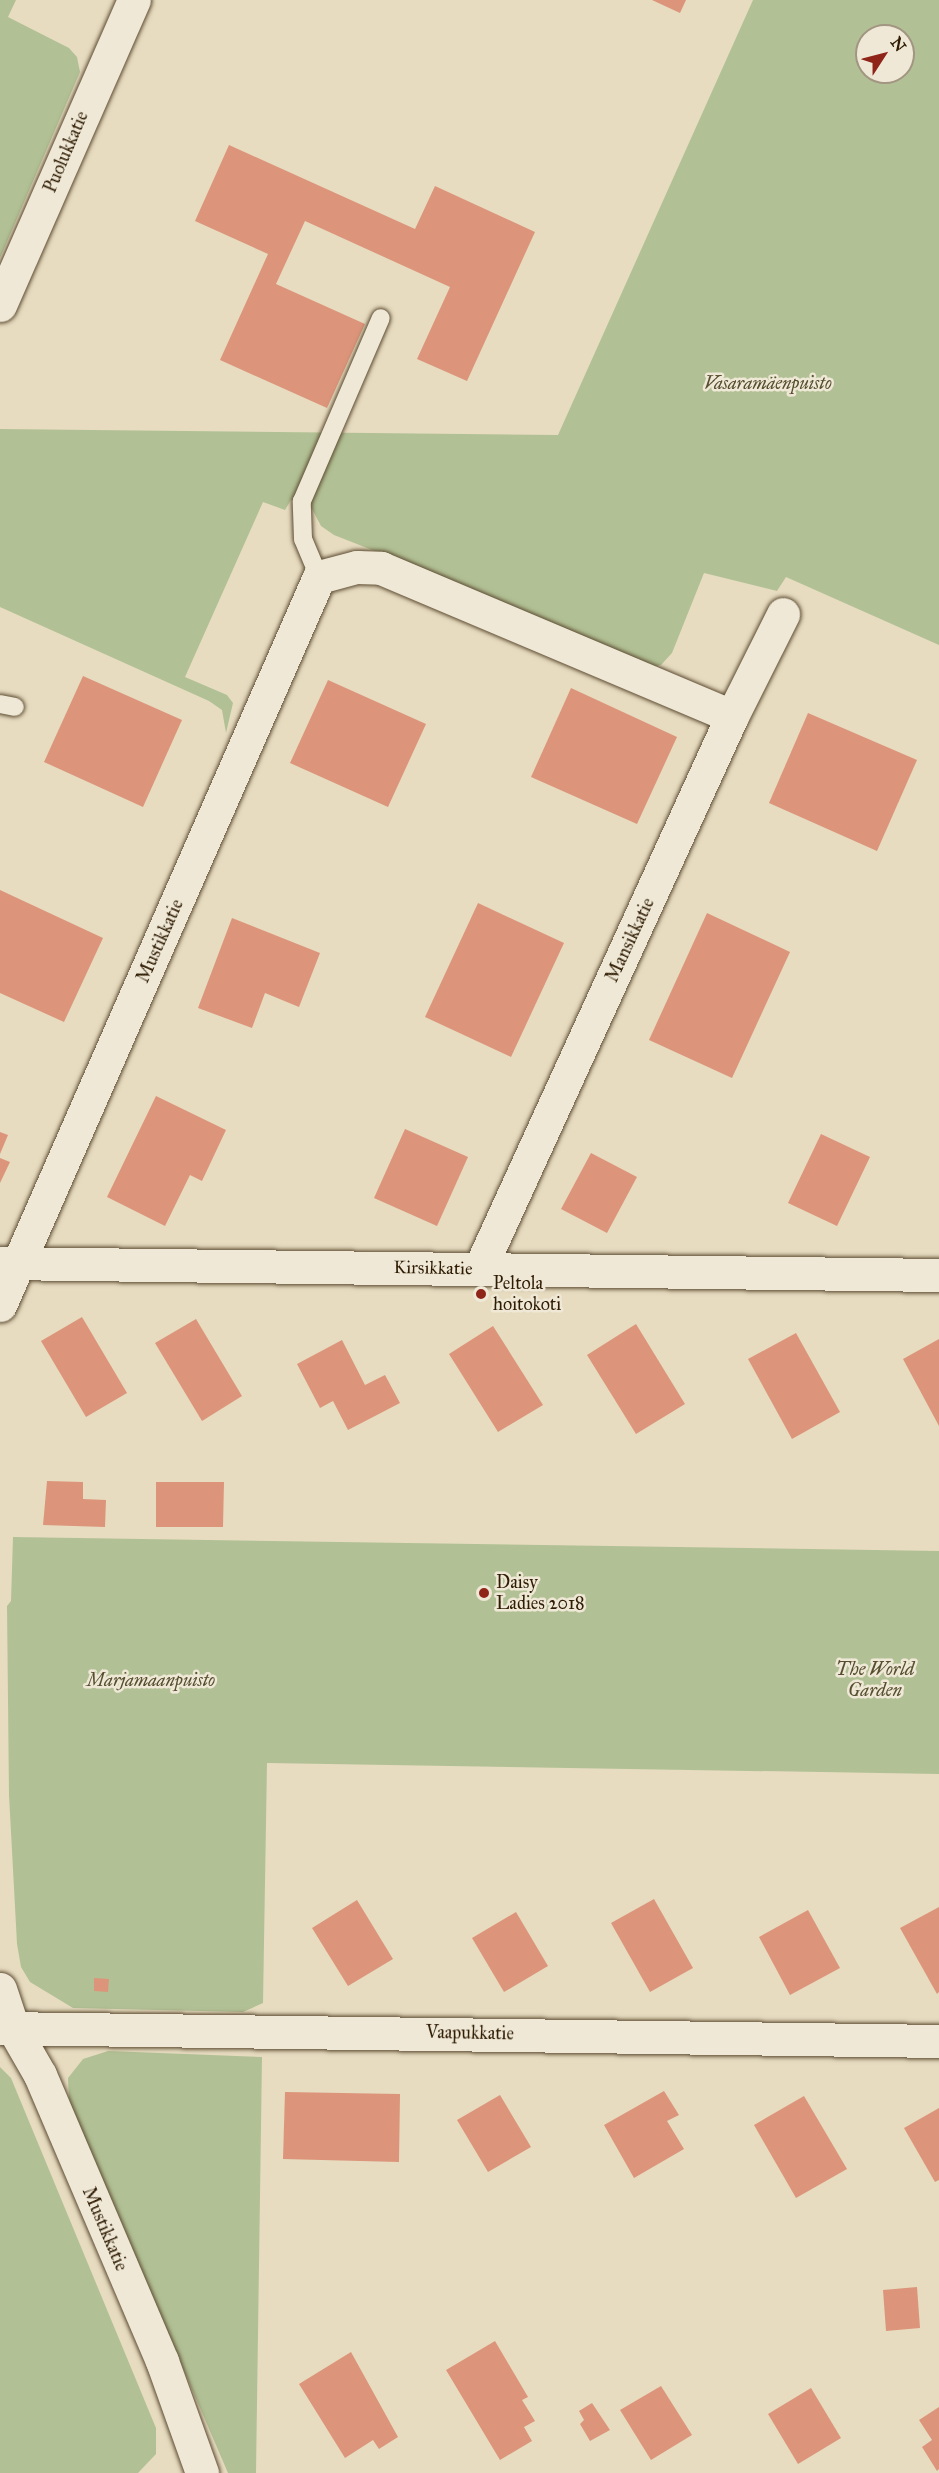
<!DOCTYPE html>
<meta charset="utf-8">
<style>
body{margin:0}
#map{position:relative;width:939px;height:2473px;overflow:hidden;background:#e7dcc0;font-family:"IM FELL Great Primer",serif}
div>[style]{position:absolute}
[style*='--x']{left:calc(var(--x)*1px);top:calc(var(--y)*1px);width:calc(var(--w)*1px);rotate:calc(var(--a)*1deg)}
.green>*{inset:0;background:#b2c195}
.building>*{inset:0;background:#dc957a}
.roads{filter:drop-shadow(0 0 2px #5d4c32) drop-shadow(0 0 2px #5d4c32)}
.lane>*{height:18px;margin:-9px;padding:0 9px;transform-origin:9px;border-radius:9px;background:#efe8d6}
.street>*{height:33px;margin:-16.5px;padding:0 16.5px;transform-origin:16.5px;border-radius:16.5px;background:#efe8d6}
.dots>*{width:16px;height:16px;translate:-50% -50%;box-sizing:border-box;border:3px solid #efe8d6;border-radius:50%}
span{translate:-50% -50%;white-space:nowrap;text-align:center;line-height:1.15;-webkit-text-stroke:5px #efe8d6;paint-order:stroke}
.street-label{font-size:18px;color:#2f1c03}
.park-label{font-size:18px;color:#564e2f;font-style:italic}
.poi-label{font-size:18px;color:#2f1c03}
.left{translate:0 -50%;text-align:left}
.north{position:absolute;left:855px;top:24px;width:60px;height:60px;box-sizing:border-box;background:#efe8d6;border:2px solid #a29682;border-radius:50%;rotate:54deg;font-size:16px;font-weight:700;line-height:24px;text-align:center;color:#2f1c03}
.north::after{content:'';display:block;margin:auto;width:21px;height:27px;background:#8f2418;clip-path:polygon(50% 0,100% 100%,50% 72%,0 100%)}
</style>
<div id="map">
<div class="green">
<i style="clip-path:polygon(0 0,16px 0,8px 17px,69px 48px,77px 57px,80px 72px,0 258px)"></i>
<i style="clip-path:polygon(evenodd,753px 0,939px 0,939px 645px,786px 577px,777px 591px,704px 573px,672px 653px,661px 665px,652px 667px,479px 592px,334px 535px,321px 526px,312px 509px,291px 500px,285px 510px,263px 502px,185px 677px,227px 695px,233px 703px,226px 733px,222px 710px,209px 701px,0 607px,0 429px,558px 435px,753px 0,867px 36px,903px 36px,903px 72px,867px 72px,867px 36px)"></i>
<i style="clip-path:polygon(13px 1537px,939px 1551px,939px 1774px,267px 1763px,263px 2003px,243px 2012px,73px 2008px,30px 1982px,21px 1967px,17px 1944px,9px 1795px,7px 1606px,11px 1601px)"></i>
<i style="clip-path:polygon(108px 2051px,262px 2057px,256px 2473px,228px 2473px,69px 2103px,68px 2078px,83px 2059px)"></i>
<i style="clip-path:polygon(0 2067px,11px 2078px,156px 2428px,156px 2454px,138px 2473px,0 2473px)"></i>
</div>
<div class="building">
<i style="clip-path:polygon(652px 0,686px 0,680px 13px)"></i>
<i style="clip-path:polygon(229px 145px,415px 229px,435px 186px,535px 232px,467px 381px,417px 359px,450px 287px,305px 221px,276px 284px,365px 324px,327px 408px,220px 360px,268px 254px,195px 221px)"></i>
<i style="clip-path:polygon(83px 676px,182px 720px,143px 807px,44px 762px)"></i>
<i style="clip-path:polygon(328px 680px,426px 724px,388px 807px,290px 763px)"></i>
<i style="clip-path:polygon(571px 688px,677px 737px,637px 824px,531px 777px)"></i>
<i style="clip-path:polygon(808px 713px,917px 760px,877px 851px,769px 803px)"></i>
<i style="clip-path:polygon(0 890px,103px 938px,64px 1022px,0 993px)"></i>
<i style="clip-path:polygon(478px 903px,564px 943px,511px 1057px,425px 1017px)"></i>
<i style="clip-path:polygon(707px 913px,790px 952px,732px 1078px,649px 1040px)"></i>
<i style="clip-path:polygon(232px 918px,320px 953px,299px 1007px,265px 993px,252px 1028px,198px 1008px)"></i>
<i style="clip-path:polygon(156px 1096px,226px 1130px,202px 1181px,190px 1175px,165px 1226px,107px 1197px)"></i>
<i style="clip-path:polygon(405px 1129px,468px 1157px,437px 1226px,374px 1198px)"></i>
<i style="clip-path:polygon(0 1132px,8px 1135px,0 1154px)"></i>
<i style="clip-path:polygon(821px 1134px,870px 1157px,837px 1226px,788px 1203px)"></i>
<i style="clip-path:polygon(591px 1153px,637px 1177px,607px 1233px,561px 1209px)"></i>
<i style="clip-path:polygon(0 1158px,10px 1162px,0 1183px)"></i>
<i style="clip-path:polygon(82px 1317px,127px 1393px,86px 1417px,41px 1341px)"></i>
<i style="clip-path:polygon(196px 1319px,242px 1396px,202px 1421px,155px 1343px)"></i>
<i style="clip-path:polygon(636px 1324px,685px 1404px,636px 1434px,587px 1355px)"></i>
<i style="clip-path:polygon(493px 1326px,543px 1405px,498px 1432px,449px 1354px)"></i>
<i style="clip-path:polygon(796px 1333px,840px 1412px,792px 1439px,748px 1359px)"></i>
<i style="clip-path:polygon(939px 1339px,939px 1426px,903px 1359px)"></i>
<i style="clip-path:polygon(342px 1340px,365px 1385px,385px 1375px,400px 1403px,348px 1430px,333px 1401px,320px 1408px,297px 1364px)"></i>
<i style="clip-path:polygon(47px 1481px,83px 1482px,83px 1499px,106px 1500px,105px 1527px,43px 1525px)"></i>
<i style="clip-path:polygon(156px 1482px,224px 1482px,223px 1527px,156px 1527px)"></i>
<i style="clip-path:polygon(654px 1899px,693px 1968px,650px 1992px,611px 1923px)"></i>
<i style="clip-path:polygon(357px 1900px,393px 1959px,348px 1986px,312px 1928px)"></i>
<i style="clip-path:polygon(939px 1907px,939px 1992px,937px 1994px,900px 1928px)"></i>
<i style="clip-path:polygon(808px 1910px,840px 1968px,790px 1995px,759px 1937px)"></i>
<i style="clip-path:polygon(516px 1912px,548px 1966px,504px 1992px,472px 1938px)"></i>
<i style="clip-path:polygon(94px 1978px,109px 1979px,108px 1992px,94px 1991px)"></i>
<i style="clip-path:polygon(664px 2091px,679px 2115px,667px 2121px,684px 2149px,634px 2178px,604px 2125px)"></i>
<i style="clip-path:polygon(285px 2092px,400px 2094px,399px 2162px,283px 2159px)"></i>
<i style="clip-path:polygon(500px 2095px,531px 2147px,488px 2172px,457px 2120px)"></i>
<i style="clip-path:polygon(804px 2096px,847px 2169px,796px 2198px,754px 2125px)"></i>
<i style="clip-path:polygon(939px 2108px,939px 2180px,935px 2182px,904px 2128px)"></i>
<i style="clip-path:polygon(917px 2287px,920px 2328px,886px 2331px,883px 2290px)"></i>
<i style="clip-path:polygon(495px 2341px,528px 2397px,522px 2400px,535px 2421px,524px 2427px,532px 2441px,500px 2460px,446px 2370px)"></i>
<i style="clip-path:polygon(351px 2352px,398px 2437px,379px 2449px,373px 2440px,345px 2458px,299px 2384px)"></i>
<i style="clip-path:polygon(661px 2386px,692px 2435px,651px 2460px,620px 2410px)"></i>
<i style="clip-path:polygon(811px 2388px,841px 2438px,798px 2464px,768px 2414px)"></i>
<i style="clip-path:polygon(592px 2403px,610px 2430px,590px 2441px,580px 2424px,584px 2420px,579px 2411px)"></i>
<i style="clip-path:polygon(939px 2407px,939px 2469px,937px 2471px,922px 2447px,932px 2440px,919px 2420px)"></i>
</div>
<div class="roads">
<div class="lane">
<i style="--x:319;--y:577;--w:41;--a:-112.8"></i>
<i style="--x:303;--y:539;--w:38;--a:-92"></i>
<i style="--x:302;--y:501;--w:199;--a:-66.7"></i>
<i style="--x:0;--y:704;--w:15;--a:11"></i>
</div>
<div class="street">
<i style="--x:0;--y:305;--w:333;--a:-66.3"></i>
<i style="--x:0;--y:1263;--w:939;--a:0.73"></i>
<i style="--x:480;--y:1268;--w:607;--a:-65.46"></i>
<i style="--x:732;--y:716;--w:114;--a:-63.4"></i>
<i style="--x:0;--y:1305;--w:795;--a:-66.34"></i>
<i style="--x:319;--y:577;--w:39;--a:-15"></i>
<i style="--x:357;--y:567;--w:24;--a:2"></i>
<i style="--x:381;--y:568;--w:381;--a:22.9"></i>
<i style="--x:0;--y:1989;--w:41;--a:71.6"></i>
<i style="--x:13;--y:2028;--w:54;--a:60.1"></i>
<i style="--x:40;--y:2075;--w:311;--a:66.9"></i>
<i style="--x:162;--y:2361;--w:119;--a:70.3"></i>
<i style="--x:0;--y:2028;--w:939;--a:0.79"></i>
</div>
</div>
<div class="dots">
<i style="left:481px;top:1294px;background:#8f2418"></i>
<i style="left:484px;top:1593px;background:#8f2418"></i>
</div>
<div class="street-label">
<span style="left:66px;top:152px;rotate:-67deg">Puolukkatie</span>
<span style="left:630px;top:940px;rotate:-65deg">Mansikkatie</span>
<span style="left:160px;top:941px;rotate:-66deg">Mustikkatie</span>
<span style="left:433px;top:1268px;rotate:1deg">Kirsikkatie</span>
<span style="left:470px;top:2033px;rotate:1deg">Vaapukkatie</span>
<span style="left:105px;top:2229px;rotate:67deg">Mustikkatie</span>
</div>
<div class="park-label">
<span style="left:768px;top:383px">Vasaramäenpuisto</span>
<span style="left:875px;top:1680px">The World<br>Garden</span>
<span style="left:151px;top:1680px">Marjamaanpuisto</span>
</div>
<div class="poi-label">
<span class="left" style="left:493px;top:1294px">Peltola<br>hoitokoti</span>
<span class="left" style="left:496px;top:1593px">Daisy<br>Ladies 2018</span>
</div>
<div class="north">N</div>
</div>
